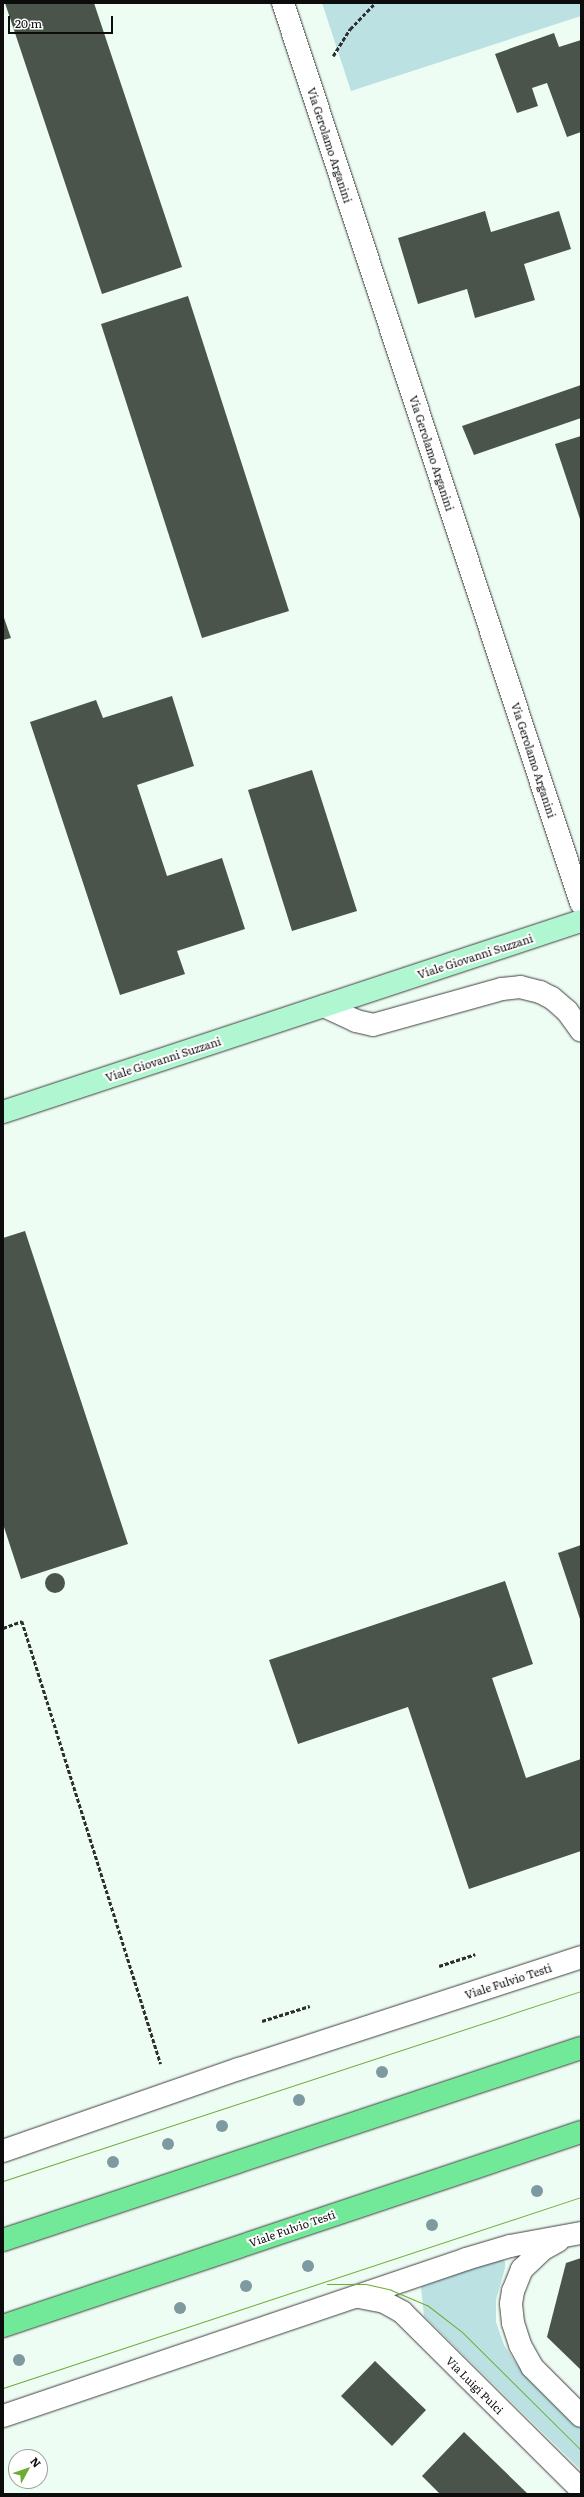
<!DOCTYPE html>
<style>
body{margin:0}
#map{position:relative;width:584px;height:2497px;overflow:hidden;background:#eefdf3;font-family:Literata,serif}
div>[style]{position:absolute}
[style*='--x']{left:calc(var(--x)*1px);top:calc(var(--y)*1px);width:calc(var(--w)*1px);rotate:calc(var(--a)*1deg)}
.green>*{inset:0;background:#bbe1e3}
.building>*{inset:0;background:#4a544a}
.round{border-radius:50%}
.path>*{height:2.5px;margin-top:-1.25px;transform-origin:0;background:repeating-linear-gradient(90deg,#2e2e2e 0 4px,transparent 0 6px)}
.roads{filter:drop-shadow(0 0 1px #3f3f3f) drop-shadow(0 0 1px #3f3f3f)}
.street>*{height:22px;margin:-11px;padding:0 11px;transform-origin:11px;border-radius:11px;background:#fff}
.secondary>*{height:22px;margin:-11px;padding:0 11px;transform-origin:11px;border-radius:11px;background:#b0f6d0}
.primary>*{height:22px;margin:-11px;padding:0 11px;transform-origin:11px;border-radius:11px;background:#72e999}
.tram>*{height:1px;margin:-0.5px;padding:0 0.5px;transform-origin:0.5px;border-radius:0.5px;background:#6eac35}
.trees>*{width:12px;height:12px;margin:-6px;border-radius:50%;background:#7f99a0}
span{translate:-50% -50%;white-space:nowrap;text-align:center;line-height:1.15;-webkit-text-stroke:4px #fff;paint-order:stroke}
.street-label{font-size:11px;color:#0c0c0c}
.frame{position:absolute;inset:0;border:4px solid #0c0c0c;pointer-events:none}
.north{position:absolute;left:8px;top:2449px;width:40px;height:40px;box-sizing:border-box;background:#fff;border:1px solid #9e9e9e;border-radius:50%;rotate:50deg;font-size:11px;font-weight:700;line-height:16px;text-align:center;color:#0c0c0c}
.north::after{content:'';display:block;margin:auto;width:14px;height:18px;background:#6eac35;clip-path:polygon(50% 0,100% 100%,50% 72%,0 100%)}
.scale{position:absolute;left:8px;top:16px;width:105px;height:18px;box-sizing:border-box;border:2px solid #0c0c0c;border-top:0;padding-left:5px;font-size:12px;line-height:14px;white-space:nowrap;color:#0c0c0c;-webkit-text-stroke:3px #fff;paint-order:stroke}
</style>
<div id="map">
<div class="green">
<i style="clip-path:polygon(322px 3px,581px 3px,581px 16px,351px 91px)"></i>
<i style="clip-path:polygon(501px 2257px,505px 2262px,505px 2268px,496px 2300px,496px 2322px,504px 2345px,517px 2365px,581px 2429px,581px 2470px,424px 2316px,421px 2287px)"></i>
</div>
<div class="building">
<i style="clip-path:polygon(5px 3px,94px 3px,182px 267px,102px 294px)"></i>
<i style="clip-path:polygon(554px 33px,559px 47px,581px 40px,581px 132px,567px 137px,547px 83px,532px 88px,538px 106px,517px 113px,495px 54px)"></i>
<i style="clip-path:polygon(485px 211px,491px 232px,559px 211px,571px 249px,524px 264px,535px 300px,475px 318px,467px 289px,418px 304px,398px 238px)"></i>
<i style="clip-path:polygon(188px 296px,289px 611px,202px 638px,101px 324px)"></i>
<i style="clip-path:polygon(581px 385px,581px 418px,474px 455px,462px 426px)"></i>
<i style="clip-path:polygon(581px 436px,581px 522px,555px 444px)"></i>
<i style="clip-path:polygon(3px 615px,11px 638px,3px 640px)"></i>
<i style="clip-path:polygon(172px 696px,194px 766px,137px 785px,167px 876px,222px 858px,245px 929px,177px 951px,185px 974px,120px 995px,30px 722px,96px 700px,103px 718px)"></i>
<i style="clip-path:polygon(312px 770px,357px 911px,292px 931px,248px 790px)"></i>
<i style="clip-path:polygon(25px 1231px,128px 1544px,21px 1579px,3px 1524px,3px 1238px)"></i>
<i style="clip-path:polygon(581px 1545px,581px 1622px,558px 1553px)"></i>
<i class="round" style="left:45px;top:1573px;width:20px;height:20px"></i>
<i style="clip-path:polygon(505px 1581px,533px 1664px,492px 1678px,526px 1778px,581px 1759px,581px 1851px,469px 1889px,408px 1707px,298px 1744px,269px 1660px)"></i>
<i style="clip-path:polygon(581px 2258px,581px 2370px,547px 2337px,566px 2263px)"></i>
<i style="clip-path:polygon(375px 2361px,426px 2410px,392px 2446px,341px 2396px)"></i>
<i style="clip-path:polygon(464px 2432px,528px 2494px,440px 2494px,422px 2476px)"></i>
</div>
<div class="path">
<i style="--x:333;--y:56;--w:32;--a:-58"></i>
<i style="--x:350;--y:29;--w:36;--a:-46"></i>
<i style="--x:3;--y:1628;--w:20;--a:-20"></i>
<i style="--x:22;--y:1621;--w:464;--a:72.6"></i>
<i style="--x:439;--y:1966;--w:38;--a:-18"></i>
<i style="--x:262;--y:2021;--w:50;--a:-17.4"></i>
</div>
<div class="roads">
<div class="street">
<i style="--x:283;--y:3;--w:948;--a:71.68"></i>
<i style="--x:324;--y:1006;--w:35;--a:25"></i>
<i style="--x:356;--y:1021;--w:17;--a:13"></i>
<i style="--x:373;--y:1025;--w:134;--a:-15.6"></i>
<i style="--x:502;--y:989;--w:18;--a:-6"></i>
<i style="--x:520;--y:987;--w:21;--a:14"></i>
<i style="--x:540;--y:992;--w:13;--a:27"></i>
<i style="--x:552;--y:998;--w:20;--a:41"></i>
<i style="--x:567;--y:1011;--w:24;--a:54"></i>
<i style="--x:3;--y:2151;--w:250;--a:-19.2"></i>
<i style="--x:239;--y:2069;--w:360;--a:-18.1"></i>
<i style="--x:558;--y:2241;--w:18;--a:151"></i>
<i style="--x:542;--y:2250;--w:28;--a:136"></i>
<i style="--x:522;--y:2269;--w:24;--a:112"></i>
<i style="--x:513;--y:2291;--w:13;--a:99"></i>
<i style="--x:511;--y:2304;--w:19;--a:84"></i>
<i style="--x:513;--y:2323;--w:23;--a:72"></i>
<i style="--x:520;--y:2345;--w:25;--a:61"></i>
<i style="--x:532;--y:2367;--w:69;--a:45"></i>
<i style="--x:359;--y:2297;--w:25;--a:11"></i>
<i style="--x:384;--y:2302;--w:21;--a:29"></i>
<i style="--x:402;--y:2312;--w:252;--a:44.8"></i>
<i style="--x:3;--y:2416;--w:489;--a:-18.7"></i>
<i style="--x:466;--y:2259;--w:46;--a:-16.5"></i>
<i style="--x:510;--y:2246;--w:72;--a:-10.4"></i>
</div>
<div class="secondary">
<i style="--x:3;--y:1112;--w:609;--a:-18.29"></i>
</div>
<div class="primary">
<i style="--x:3;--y:2240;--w:609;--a:-18.38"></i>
<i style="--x:3;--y:2326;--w:610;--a:-18.55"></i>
</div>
</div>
<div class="tram">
<i style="--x:3;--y:2181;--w:608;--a:-18.2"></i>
<i style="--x:327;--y:2284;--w:39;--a:0"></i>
<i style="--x:366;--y:2284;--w:26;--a:13"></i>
<i style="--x:391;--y:2290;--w:39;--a:23"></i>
<i style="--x:427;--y:2305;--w:44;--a:37.6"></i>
<i style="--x:462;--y:2332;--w:168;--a:44.8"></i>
<i style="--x:3;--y:2388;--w:609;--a:-18.29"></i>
</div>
<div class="trees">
<i style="left:382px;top:2072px"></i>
<i style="left:299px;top:2100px"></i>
<i style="left:222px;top:2126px"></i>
<i style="left:168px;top:2144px"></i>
<i style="left:113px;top:2162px"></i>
<i style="left:537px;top:2191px"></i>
<i style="left:432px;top:2225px"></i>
<i style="left:308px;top:2266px"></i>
<i style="left:246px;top:2286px"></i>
<i style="left:180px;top:2308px"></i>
<i style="left:19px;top:2360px"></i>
</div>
<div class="street-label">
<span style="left:330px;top:145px;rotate:72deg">Via Gerolamo Arganini</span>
<span style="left:432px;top:453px;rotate:72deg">Via Gerolamo Arganini</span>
<span style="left:534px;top:760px;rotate:72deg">Via Gerolamo Arganini</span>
<span style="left:475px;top:956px;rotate:-18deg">Viale Giovanni Suzzani</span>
<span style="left:163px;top:1059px;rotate:-18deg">Viale Giovanni Suzzani</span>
<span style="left:508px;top:1981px;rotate:-18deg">Viale Fulvio Testi</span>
<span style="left:292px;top:2228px;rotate:-19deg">Viale Fulvio Testi</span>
<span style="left:475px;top:2385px;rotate:45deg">Via Luigi Pulci</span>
</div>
<div class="frame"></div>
<div class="north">N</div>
<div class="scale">20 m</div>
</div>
